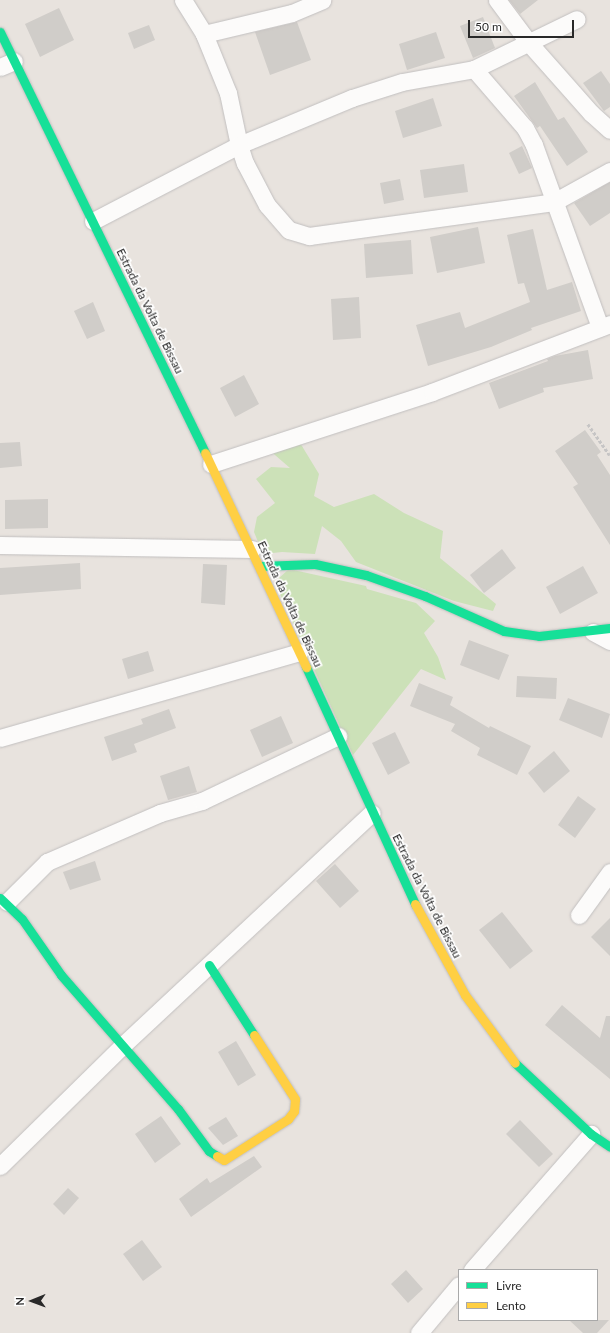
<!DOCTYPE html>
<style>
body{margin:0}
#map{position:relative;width:610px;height:1333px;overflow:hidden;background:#e8e3de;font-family:Lato,sans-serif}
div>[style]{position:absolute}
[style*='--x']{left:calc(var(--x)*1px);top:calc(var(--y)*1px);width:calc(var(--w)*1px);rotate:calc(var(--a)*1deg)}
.green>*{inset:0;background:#cce1b8}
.building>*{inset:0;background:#d0cdc9}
.path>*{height:2.5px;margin-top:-1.25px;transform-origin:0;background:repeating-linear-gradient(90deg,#c6c5c5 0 3px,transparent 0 5px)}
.roads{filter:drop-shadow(0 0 1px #c1bfbf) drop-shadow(0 0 1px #c1bfbf)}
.street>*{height:17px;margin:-8.5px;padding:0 8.5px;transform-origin:8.5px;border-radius:8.5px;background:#fcfbfa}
.fast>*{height:9px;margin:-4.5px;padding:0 4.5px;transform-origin:4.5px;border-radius:4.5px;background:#16e098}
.slow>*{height:9px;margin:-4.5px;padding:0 4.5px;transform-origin:4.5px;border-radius:4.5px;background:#ffcf43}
span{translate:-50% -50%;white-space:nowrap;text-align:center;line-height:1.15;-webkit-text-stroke:3.5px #fff;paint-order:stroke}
.street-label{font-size:12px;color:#292929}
.legend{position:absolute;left:458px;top:1269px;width:140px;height:52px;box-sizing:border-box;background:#fff;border:1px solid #a9a9a9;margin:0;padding:5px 7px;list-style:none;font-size:12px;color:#292929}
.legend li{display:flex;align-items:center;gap:8px;height:20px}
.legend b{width:20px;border:1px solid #a9a9a9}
.north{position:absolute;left:12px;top:1281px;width:40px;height:40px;-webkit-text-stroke:3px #fff;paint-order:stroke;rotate:269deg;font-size:11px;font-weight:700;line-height:16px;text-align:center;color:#292929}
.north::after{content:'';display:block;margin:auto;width:14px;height:18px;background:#292929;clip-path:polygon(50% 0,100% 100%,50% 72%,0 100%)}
.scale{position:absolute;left:468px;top:20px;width:106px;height:18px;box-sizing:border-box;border:2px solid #292929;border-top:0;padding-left:5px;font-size:12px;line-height:14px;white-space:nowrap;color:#292929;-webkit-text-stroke:3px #fff;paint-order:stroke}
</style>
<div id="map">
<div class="green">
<i style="clip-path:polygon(294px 433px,319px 474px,314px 496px,334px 507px,374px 494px,404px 513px,443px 531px,440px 558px,496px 604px,493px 611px,454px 601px,356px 562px,341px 541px,322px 526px,315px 554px,282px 552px,263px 554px,254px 532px,257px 517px,275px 503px,256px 479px,271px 467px,290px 468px,268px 449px,275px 434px)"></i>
<i style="clip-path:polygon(289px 569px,366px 586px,367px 589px,416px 603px,435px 621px,424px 633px,438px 657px,446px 680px,421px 669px,353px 755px,279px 592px,279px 578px)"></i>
</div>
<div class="building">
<i style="clip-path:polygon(509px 0,538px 0,520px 14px)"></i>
<i style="clip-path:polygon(59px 8px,74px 40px,40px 57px,25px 24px)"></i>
<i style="clip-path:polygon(483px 17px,495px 48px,473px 58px,460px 26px)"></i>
<i style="clip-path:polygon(297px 22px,311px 60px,270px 75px,255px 32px)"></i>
<i style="clip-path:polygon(149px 25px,155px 40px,134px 49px,128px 33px)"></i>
<i style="clip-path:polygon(436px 32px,445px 58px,407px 70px,399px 44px)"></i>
<i style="clip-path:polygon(601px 71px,610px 84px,610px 107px,604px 111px,583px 83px)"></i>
<i style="clip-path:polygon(535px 82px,558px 120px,564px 117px,588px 152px,567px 166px,540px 126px,537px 128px,514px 96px)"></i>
<i style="clip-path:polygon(433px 98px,442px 126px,403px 138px,395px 111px)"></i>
<i style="clip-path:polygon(522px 146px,532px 168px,519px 174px,509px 153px)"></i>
<i style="clip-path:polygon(464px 164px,468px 192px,424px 198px,420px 170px)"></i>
<i style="clip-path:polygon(400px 179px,404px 200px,384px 204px,380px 183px)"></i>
<i style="clip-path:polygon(610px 182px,610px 213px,590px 226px,574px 203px)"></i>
<i style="clip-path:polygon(478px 227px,485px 263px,437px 273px,430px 237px)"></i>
<i style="clip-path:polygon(533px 229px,547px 290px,572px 282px,581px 311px,531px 328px,532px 330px,491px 347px,428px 366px,416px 325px,460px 312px,465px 328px,530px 302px,524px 283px,518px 284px,507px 235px)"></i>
<i style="clip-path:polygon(411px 240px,413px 274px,366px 278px,364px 244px)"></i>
<i style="clip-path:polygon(359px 297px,361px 338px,333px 340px,331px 299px)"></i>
<i style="clip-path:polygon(93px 302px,105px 331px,87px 339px,74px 311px)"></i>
<i style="clip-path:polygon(588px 350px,593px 379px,543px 388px,544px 392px,499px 409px,489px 383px,548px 361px,547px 359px,555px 356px)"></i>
<i style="clip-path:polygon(244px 375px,259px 404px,235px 417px,220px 388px)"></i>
<i style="clip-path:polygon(585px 430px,601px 452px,597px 455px,610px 475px,610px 545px,573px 487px,578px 484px,555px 451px)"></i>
<i style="clip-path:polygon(20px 442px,22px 466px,0 468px,0 443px)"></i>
<i style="clip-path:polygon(48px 499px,48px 528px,5px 529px,5px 500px)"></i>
<i style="clip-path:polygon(502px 549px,516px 568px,484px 593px,470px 575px)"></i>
<i style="clip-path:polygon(80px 563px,81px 589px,0 595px,0 568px)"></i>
<i style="clip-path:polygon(203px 564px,227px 565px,225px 605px,201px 603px)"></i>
<i style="clip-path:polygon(583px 566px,598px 593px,560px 614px,546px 587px)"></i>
<i style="clip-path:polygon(469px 640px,509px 655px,499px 680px,460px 665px)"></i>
<i style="clip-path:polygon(148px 651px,154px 671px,128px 679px,122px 659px)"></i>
<i style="clip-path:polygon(517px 676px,557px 678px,556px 699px,516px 697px)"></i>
<i style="clip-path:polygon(419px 683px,453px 697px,450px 705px,489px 728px,490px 726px,531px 746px,517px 775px,477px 755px,480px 748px,451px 731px,455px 724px,410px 706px)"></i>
<i style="clip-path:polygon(568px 698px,610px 714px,602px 738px,559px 720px)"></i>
<i style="clip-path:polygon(169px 709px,176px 728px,134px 744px,137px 752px,112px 761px,104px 737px,143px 724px,141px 719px)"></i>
<i style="clip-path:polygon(281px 716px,293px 743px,262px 757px,250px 730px)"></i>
<i style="clip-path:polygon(395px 732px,410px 763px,388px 775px,372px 743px)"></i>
<i style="clip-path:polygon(554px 751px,570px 771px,544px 793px,528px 773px)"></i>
<i style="clip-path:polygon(189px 766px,197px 792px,168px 800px,160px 776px)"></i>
<i style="clip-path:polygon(578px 796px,596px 809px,575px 838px,558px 825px)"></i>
<i style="clip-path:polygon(95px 861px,101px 880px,70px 890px,63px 872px)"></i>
<i style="clip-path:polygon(335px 864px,359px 891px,340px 908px,316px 881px)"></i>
<i style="clip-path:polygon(502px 912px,533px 951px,510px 969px,479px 930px)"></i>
<i style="clip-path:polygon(610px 918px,610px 956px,591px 937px)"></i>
<i style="clip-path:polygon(562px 1005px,600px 1038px,606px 1016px,610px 1016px,610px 1079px,545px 1025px)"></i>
<i style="clip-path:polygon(236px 1041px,256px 1075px,238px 1086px,218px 1052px)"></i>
<i style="clip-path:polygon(161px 1116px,181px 1144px,155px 1163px,135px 1134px)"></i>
<i style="clip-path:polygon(226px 1117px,238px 1136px,223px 1145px,208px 1128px)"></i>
<i style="clip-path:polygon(520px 1120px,553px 1154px,539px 1167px,506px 1134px)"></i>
<i style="clip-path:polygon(254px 1156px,262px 1167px,191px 1217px,179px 1199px,207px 1178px,210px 1183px)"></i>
<i style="clip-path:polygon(68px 1188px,79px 1198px,64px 1215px,53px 1204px)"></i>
<i style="clip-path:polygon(142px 1240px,162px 1267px,143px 1281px,123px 1254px)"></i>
<i style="clip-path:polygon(406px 1270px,423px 1289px,408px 1303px,391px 1284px)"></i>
<i style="clip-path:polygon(569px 1320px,609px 1320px,597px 1333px,583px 1333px)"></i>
</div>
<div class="path">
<i style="--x:588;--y:424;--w:38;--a:55"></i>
</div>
<div class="roads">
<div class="street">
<i style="--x:183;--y:0;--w:40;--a:58"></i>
<i style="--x:204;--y:34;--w:64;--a:67.9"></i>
<i style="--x:228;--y:93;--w:53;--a:78.1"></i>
<i style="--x:239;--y:145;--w:122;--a:-22.6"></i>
<i style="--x:352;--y:98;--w:52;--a:-17.7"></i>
<i style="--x:402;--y:82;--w:73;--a:-10.2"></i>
<i style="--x:474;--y:69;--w:114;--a:-25.9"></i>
<i style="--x:497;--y:0;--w:54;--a:53.3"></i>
<i style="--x:529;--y:43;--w:94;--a:48.5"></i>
<i style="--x:591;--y:113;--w:25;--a:42"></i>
<i style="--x:204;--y:34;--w:90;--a:-13.4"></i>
<i style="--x:292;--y:13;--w:33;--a:-23"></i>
<i style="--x:0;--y:67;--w:15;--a:-23"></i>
<i style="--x:474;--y:69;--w:78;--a:49.2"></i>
<i style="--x:525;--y:128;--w:19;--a:62"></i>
<i style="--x:534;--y:145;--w:194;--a:70.1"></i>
<i style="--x:93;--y:221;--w:165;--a:-27.5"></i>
<i style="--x:239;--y:145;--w:19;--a:72"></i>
<i style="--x:245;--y:163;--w:47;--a:62.4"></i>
<i style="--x:267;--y:205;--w:33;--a:49"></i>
<i style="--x:289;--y:230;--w:21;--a:17"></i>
<i style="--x:309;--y:236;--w:247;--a:-7.9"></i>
<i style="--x:554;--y:202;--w:64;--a:-29"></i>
<i style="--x:211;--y:464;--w:232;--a:-18"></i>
<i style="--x:432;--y:392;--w:191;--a:-20.9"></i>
<i style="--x:0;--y:545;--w:252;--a:0.9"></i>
<i style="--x:593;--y:632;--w:19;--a:28"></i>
<i style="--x:0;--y:738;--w:311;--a:-16"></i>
<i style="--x:7;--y:902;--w:57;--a:-45"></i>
<i style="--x:47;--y:862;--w:123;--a:-23.4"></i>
<i style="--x:160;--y:813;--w:44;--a:-15.9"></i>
<i style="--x:202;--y:801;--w:151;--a:-25.5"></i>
<i style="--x:579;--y:915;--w:53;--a:-54.2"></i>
<i style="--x:0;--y:1166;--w:173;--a:-44.5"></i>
<i style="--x:123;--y:1045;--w:340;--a:-43"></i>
<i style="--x:472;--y:1270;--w:181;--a:-48.8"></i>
<i style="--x:419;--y:1333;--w:62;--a:-50.2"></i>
</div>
<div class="fast">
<i style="--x:0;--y:32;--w:468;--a:64"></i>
<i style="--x:259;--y:566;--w:56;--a:-2"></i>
<i style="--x:315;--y:564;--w:52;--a:12.2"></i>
<i style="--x:366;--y:575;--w:63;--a:19.6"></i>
<i style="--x:425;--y:596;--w:86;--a:23.9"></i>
<i style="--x:504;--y:631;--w:35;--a:8"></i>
<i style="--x:539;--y:636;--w:71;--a:-6.4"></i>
<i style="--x:306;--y:667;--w:261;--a:65.3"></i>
<i style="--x:0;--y:898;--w:30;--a:44"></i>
<i style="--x:22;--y:919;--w:68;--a:55.1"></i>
<i style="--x:61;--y:975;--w:178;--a:48.9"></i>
<i style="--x:178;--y:1109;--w:52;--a:53.6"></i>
<i style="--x:209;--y:1151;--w:9;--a:32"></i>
<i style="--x:209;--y:965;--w:83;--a:57.3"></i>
<i style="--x:515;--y:1063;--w:104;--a:43.1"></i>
<i style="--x:591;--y:1134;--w:23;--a:34"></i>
</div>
<div class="slow">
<i style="--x:205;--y:453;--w:237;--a:64.7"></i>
<i style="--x:415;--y:904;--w:104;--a:61.2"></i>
<i style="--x:465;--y:995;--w:84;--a:53.7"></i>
<i style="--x:217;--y:1156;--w:8;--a:30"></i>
<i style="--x:224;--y:1160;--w:76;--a:-32.6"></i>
<i style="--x:288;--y:1119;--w:10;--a:-53"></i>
<i style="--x:294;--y:1111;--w:12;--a:-85"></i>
<i style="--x:295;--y:1099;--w:76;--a:-122.6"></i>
</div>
</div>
<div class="street-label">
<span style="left:150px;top:311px;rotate:64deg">Estrada da Volta de Bissau</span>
<span style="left:290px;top:604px;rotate:65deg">Estrada da Volta de Bissau</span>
<span style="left:427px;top:896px;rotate:63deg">Estrada da Volta de Bissau</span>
</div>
<ul class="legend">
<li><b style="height:5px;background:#16e098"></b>Livre</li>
<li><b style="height:5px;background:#ffcf43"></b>Lento</li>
</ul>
<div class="north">N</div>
<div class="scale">50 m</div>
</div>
